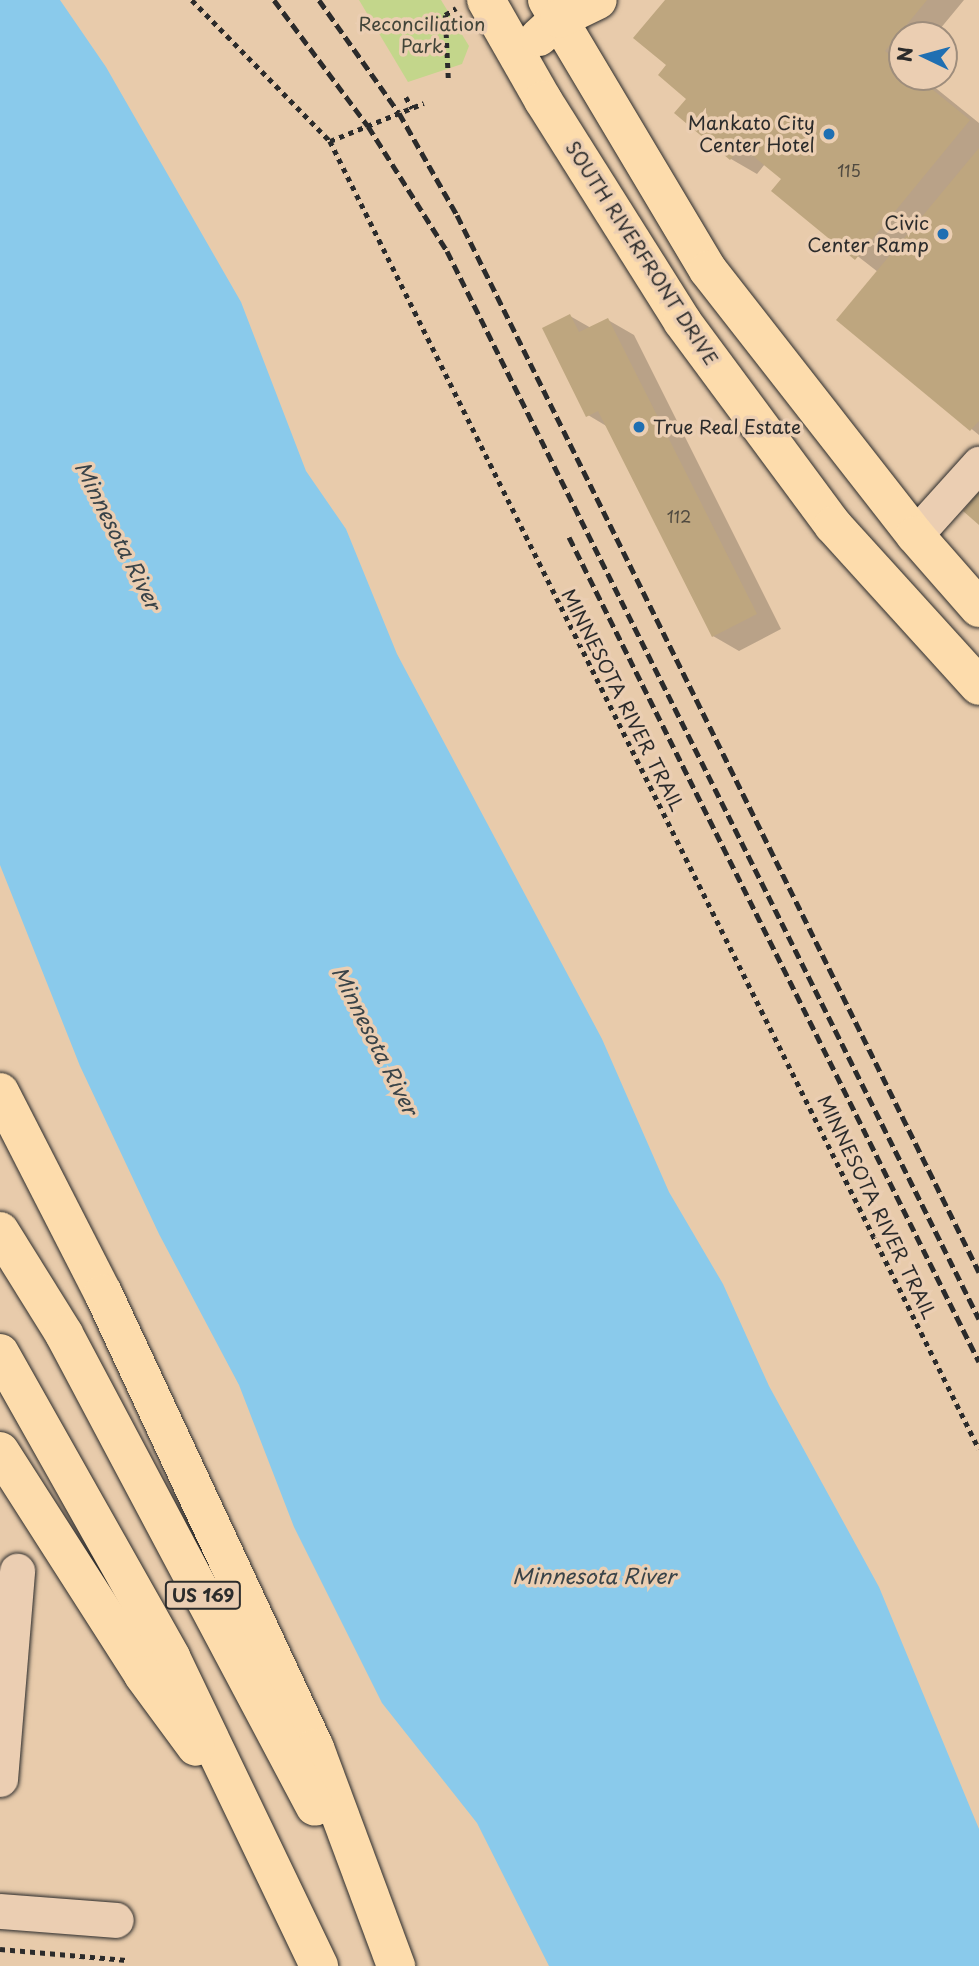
<!DOCTYPE html>
<style>
body{margin:0}
#map{position:relative;width:979px;height:1966px;overflow:hidden;background:#e8cbab;font-family:"Playpen Sans",sans-serif}
div>[style]{position:absolute}
[style*='--x']{left:calc(var(--x)*1px);top:calc(var(--y)*1px);width:calc(var(--w)*1px);rotate:calc(var(--a)*1deg)}
.green>*{inset:0;background:#c3d68b}
.water>*{inset:0;background:#8acaeb}
.shadow>*{inset:0;background:#0003}
.building>*{inset:0;background:#bea67f}
.path>*{height:4.5px;margin-top:-2.25px;transform-origin:0;background:repeating-linear-gradient(90deg,#2b2b2b 0 5px,transparent 0 10px)}
.roads{filter:drop-shadow(0 0 2px #2b2b2b) drop-shadow(0 0 2px #2b2b2b)}
.minor>*{height:35px;margin:-17.5px;padding:0 17.5px;transform-origin:17.5px;border-radius:17.5px;background:#ebceb2}
.major>*{height:38px;margin:-19px;padding:0 19px;transform-origin:19px;border-radius:19px;background:#fddcac}
.highway>*{height:38px;margin:-19px;padding:0 19px;transform-origin:19px;border-radius:19px;background:#fddcac}
.rail>*{height:5px;margin-top:-2.5px;transform-origin:0;background:repeating-linear-gradient(90deg,#2b2b2b 0 10px,transparent 0 15px)}
.dots>*{width:19px;height:19px;translate:-50% -50%;box-sizing:border-box;border:4px solid #ebceb2;border-radius:50%}
span{translate:-50% -50%;white-space:nowrap;text-align:center;line-height:1.15;-webkit-text-stroke:7px #ebceb2;paint-order:stroke}
.number-label{font-size:16px;color:#504a40}
.number-label span{-webkit-text-stroke-width:0}
.shield-label span{padding:2px 5px;background:#ebceb2;border:2px solid;border-radius:5px;-webkit-text-stroke-width:0}
.shield-label{font-size:18px;color:#2b2b2b;font-weight:700}
.park-label{font-size:19px;color:#424539}
.poi-label{font-size:19px;color:#2b2b2b}
.right{translate:-100% -50%;text-align:right}
.left{translate:0 -50%;text-align:left}
.street-label{font-size:19px;color:#2b2b2b}
.water-label{font-size:21px;color:#394348;font-style:italic}
.north{position:absolute;left:888px;top:21px;width:70px;height:70px;box-sizing:border-box;background:#ebceb2;border:2px solid #9e8d7c;border-radius:50%;rotate:275deg;font-size:19px;font-weight:700;line-height:28px;text-align:center;color:#2b2b2b}
.north::after{content:'';display:block;margin:auto;width:24px;height:32px;background:#1f6fb2;clip-path:polygon(50% 0,100% 100%,50% 72%,0 100%)}
</style>
<div id="map">
<div class="green">
<i style="clip-path:polygon(359px 0,441px 0,469px 46px,462px 64px,408px 82px)"></i>
</div>
<div class="water">
<i style="clip-path:polygon(0 0,60px 0,106px 67px,241px 302px,306px 471px,346px 529px,397px 654px,602px 1039px,669px 1192px,723px 1284px,769px 1386px,879px 1587px,979px 1829px,979px 1966px,549px 1966px,477px 1823px,382px 1703px,294px 1527px,239px 1385px,159px 1234px,80px 1066px,0 865px)"></i>
</div>
<div class="shadow">
<i style="clip-path:polygon(667px 0,964px 0,935px 35px,902px 35px,902px 77px,922px 77px,979px 123px,979px 435px,838px 319px,878px 272px,774px 191px,784px 179px,765px 164px,757px 174px,731px 159px,676px 113px,689px 98px,668px 65px)"></i>
<i style="clip-path:polygon(570px 316px,591px 328px,608px 320px,634px 335px,781px 629px,739px 651px,713px 636px,608px 427px,588px 415px)"></i>
</div>
<div class="building">
<i style="clip-path:polygon(665px 0,927px 0,885px 51px,902px 65px,902px 77px,917px 77px,970px 120px,855px 260px,771px 191px,781px 179px,742px 147px,730px 160px,674px 113px,686px 99px,658px 75px,666px 65px,633px 38px)"></i>
<i style="clip-path:polygon(979px 148px,979px 421px,970px 431px,836px 320px)"></i>
<i style="clip-path:polygon(570px 314px,579px 332px,608px 318px,757px 614px,712px 637px,598px 411px,586px 417px,542px 328px)"></i>
<i style="clip-path:polygon(979px 492px,979px 525px,963px 511px)"></i>
</div>
<div class="path">
<i style="--x:192;--y:0;--w:197;--a:45.6"></i>
<i style="--x:330;--y:141;--w:1460;--a:63.61"></i>
<i style="--x:448;--y:78;--w:63;--a:-92.7"></i>
<i style="--x:445;--y:15;--w:13;--a:-32"></i>
<i style="--x:406;--y:97;--w:13;--a:61"></i>
<i style="--x:330;--y:141;--w:101;--a:-22"></i>
<i style="--x:0;--y:1949;--w:127;--a:5"></i>
</div>
<div class="roads">
<div class="minor">
<i style="--x:915;--y:535;--w:96;--a:-48"></i>
<i style="--x:0;--y:1779;--w:209;--a:-85.3"></i>
<i style="--x:0;--y:1911;--w:116;--a:4.4"></i>
</div>
<div class="major">
<i style="--x:486;--y:0;--w:115;--a:60.3"></i>
<i style="--x:543;--y:100;--w:261;--a:57.8"></i>
<i style="--x:682;--y:321;--w:254;--a:53.5"></i>
<i style="--x:833;--y:525;--w:217;--a:47.8"></i>
<i style="--x:547;--y:0;--w:314;--a:59.2"></i>
<i style="--x:708;--y:270;--w:336;--a:52"></i>
<i style="--x:915;--y:535;--w:97;--a:48.8"></i>
<i style="--x:539;--y:37;--w:27;--a:-42"></i>
<i style="--x:559;--y:19;--w:43;--a:-26"></i>
</div>
<div class="highway">
<i style="--x:0;--y:1092;--w:226;--a:62.9"></i>
<i style="--x:103;--y:1293;--w:502;--a:65.02"></i>
<i style="--x:315;--y:1748;--w:233;--a:69.6"></i>
<i style="--x:0;--y:1231;--w:121;--a:58.1"></i>
<i style="--x:64;--y:1334;--w:535;--a:62.05"></i>
<i style="--x:0;--y:1353;--w:349;--a:60.6"></i>
<i style="--x:171;--y:1657;--w:343;--a:64.4"></i>
<i style="--x:0;--y:1451;--w:266;--a:57.4"></i>
<i style="--x:143;--y:1675;--w:89;--a:53.6"></i>
</div>
</div>
<div class="rail">
<i style="--x:274;--y:0;--w:157;--a:53.3"></i>
<i style="--x:368;--y:126;--w:148;--a:57.7"></i>
<i style="--x:447;--y:251;--w:1193;--a:63.52"></i>
<i style="--x:319;--y:0;--w:138;--a:54.7"></i>
<i style="--x:399;--y:113;--w:117;--a:60.4"></i>
<i style="--x:457;--y:215;--w:1179;--a:63.72"></i>
<i style="--x:569;--y:537;--w:921;--a:63.57"></i>
</div>
<div class="dots">
<i style="left:829px;top:134px;background:#1f6fb2"></i>
<i style="left:943px;top:234px;background:#1f6fb2"></i>
<i style="left:639px;top:427px;background:#1f6fb2"></i>
</div>
<div class="number-label">
<span style="left:849px;top:170px">115</span>
<span style="left:679px;top:516px">112</span>
</div>
<div class="shield-label">
<span style="left:203px;top:1595px">US 169</span>
</div>
<div class="park-label">
<span style="left:422px;top:35px">Reconciliation<br>Park</span>
</div>
<div class="poi-label">
<span class="right" style="left:815px;top:134px">Mankato City<br>Center Hotel</span>
<span class="right" style="left:929px;top:234px">Civic<br>Center Ramp</span>
<span class="left" style="left:653px;top:427px">True Real Estate</span>
</div>
<div class="street-label">
<span style="left:642px;top:253px;rotate:57deg">SOUTH RIVERFRONT DRIVE</span>
<span style="left:623px;top:700px;rotate:63deg">MINNESOTA RIVER TRAIL</span>
<span style="left:877px;top:1207px;rotate:64deg">MINNESOTA RIVER TRAIL</span>
</div>
<div class="water-label">
<span style="left:119px;top:535px;rotate:63deg">Minnesota River</span>
<span style="left:376px;top:1040px;rotate:63deg">Minnesota River</span>
<span style="left:594px;top:1575px">Minnesota River</span>
</div>
<div class="north">N</div>
</div>
